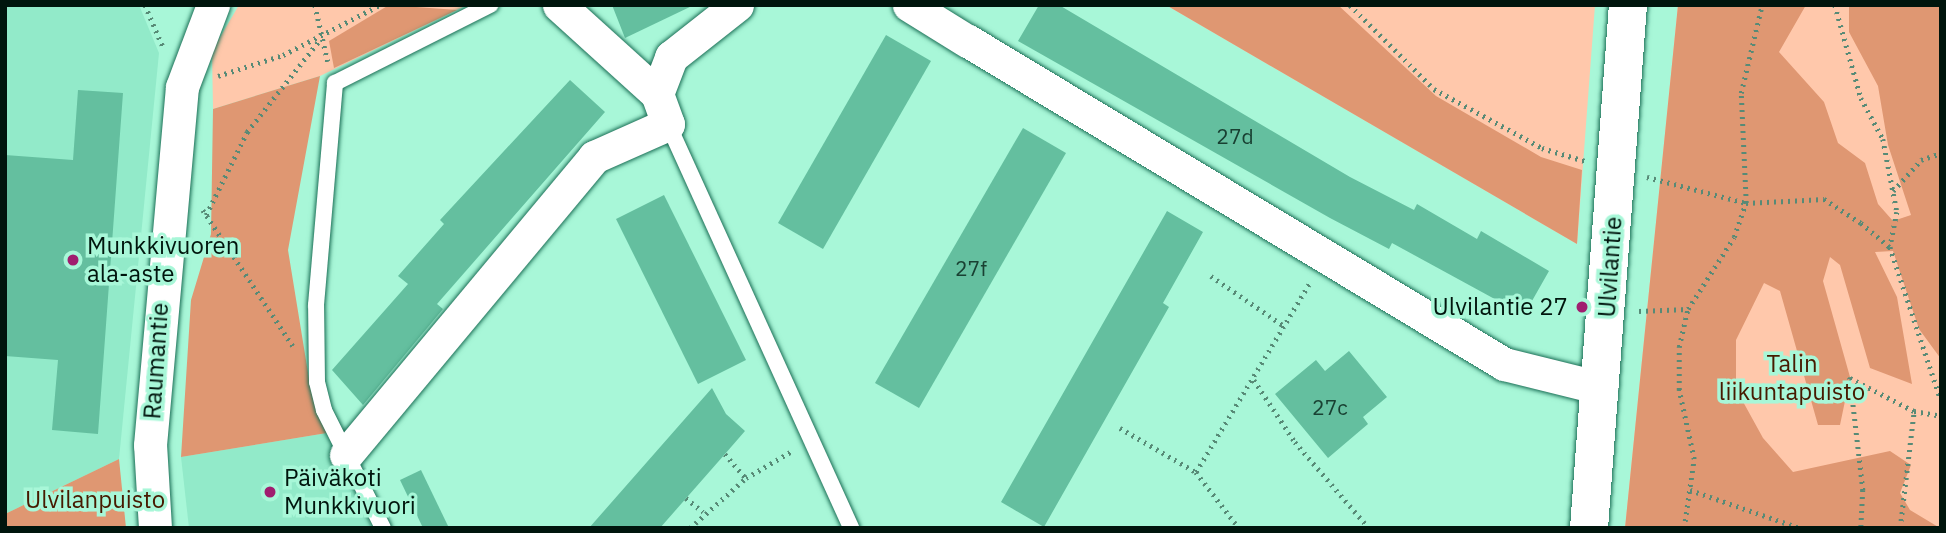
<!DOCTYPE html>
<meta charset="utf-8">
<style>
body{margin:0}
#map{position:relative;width:1946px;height:533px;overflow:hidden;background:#a8f7d8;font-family:"IBM Plex Sans",sans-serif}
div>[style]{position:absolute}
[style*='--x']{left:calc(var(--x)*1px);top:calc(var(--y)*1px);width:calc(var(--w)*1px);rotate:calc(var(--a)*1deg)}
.built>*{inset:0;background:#92eac9}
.green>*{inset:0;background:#ffc8ab}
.forest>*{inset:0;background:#df9772}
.building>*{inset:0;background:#64bf9f}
.path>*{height:4.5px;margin-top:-2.25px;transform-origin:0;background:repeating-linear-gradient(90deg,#578a76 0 2px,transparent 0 7px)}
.roads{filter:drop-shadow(0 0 2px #1b6f56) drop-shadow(0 0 2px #1b6f56)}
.service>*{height:16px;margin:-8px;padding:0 8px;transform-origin:8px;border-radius:8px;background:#fff}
.minor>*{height:33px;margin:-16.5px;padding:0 16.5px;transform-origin:16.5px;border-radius:16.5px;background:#fff}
.tertiary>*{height:38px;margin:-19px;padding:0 19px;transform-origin:19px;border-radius:19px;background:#fff}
.dots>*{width:19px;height:19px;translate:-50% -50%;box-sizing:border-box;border:4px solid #a8f7d8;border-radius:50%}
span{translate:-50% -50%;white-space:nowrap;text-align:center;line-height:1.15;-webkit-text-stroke:7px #a8f7d8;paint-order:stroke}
.number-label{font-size:21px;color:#194032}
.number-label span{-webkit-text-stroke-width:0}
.poi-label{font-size:24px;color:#00150d}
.left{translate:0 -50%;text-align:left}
.right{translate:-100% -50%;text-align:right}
.street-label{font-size:24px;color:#00150d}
.park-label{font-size:24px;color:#471a00}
.frame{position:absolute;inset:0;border:7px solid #00150d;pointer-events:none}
</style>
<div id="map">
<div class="built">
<i style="clip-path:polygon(5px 5px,139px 5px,159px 53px,119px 459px,5px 514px)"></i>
<i style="clip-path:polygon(327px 433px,372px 528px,189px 528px,181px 457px)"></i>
</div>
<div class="green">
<i style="clip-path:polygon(239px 5px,467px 5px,320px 76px,213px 109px,212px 51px)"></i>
<i style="clip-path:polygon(1166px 5px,1595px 5px,1577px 244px)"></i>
<i style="clip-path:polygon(1678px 5px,1941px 5px,1941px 528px,1625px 528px)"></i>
</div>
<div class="forest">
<i style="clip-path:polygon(389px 5px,457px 10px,334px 68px,329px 41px)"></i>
<i style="clip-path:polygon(1166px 5px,1338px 5px,1436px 96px,1541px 157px,1582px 170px,1577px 244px)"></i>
<i style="clip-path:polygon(1678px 5px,1806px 5px,1779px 52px,1824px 102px,1838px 143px,1865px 163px,1878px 204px,1893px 221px,1911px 215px,1888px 145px,1878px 86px,1849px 32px,1849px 5px,1941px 5px,1941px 359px,1919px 329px,1893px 251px,1875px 252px,1897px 297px,1912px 384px,1870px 368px,1840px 265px,1830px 257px,1823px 281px,1850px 377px,1840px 425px,1818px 425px,1780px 291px,1764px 283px,1736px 340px,1736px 389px,1763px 438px,1793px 472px,1890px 451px,1911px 465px,1900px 493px,1910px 510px,1940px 528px,1625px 528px)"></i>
<i style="clip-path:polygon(320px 76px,288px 250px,311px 391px,327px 433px,181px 457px,191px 300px,211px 234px,213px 109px)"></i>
<i style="clip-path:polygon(119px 459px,126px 528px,5px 528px,5px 514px)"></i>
</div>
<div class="building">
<i style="clip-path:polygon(612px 5px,694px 5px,625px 38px)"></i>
<i style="clip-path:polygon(1039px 5px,1059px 5px,1350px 177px,1414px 210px,1417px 204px,1477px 239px,1481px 231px,1549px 271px,1524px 315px,1392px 243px,1389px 249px,1330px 218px,1018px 41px)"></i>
<i style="clip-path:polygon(886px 35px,931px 61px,823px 249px,778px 223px)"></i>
<i style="clip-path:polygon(570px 80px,605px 112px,437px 304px,443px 309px,363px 405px,332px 370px,408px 284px,398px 276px,444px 224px,440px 220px)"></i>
<i style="clip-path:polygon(78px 90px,123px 93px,98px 434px,52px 430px,58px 360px,5px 356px,5px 155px,73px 160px)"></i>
<i style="clip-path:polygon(1023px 128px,1066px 153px,919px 408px,875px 383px)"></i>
<i style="clip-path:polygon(664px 195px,746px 360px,698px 384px,616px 219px)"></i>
<i style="clip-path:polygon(1167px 211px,1203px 232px,1163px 303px,1169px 307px,1044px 527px,1001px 502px)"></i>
<i style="clip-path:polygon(1349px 351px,1387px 397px,1363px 417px,1368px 424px,1328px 458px,1275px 394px,1316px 360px,1325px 371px)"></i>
<i style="clip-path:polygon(712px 388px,726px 414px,745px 431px,725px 454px,660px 528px,589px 528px)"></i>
<i style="clip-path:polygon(421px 470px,449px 528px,423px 528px,400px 480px)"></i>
</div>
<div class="path">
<i style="--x:145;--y:5;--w:48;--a:66.6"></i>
<i style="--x:315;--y:5;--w:58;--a:77.2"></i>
<i style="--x:1350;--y:5;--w:119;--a:45"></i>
<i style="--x:1434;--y:89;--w:123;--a:28.6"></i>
<i style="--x:1542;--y:148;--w:45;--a:16.8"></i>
<i style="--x:1835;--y:5;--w:97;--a:74.4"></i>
<i style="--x:1861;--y:98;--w:47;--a:61.8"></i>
<i style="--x:1883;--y:139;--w:74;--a:79.1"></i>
<i style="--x:1897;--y:212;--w:36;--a:101"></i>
<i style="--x:218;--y:76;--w:68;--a:-17.9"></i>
<i style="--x:283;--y:55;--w:109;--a:-27.3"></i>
<i style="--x:1647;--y:177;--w:102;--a:14.7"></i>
<i style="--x:1746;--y:203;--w:78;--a:-2.9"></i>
<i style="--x:1824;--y:199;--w:44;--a:33"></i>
<i style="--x:1861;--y:223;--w:38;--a:40"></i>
<i style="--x:1890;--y:247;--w:161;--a:71.6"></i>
<i style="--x:1893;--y:191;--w:42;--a:-47.9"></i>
<i style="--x:1921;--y:160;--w:21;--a:-19"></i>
<i style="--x:203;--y:210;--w:163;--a:56.5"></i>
<i style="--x:206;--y:215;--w:93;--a:-63.7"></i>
<i style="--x:247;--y:132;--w:115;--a:-51.7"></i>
<i style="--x:1211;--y:276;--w:88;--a:34.4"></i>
<i style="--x:1639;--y:311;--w:49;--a:-2.3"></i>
<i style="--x:1850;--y:377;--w:114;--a:83.4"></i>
<i style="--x:1863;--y:490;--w:38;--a:93"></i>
<i style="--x:1850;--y:378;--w:72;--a:27.3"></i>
<i style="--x:1914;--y:411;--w:27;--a:10"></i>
<i style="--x:1254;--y:380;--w:74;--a:56.5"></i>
<i style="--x:1295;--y:442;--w:113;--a:49.3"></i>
<i style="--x:1120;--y:428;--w:88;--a:30.1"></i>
<i style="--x:1196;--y:472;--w:71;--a:52.5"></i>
<i style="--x:725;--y:454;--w:32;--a:49"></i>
<i style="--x:1196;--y:472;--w:222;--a:-59"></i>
<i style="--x:1690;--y:490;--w:116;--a:19.1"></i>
<i style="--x:686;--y:498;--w:22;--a:39"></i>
<i style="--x:690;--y:528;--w:75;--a:-41.8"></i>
<i style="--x:746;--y:478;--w:53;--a:-30.4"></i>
<i style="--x:1684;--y:528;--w:70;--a:-81.8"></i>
<i style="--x:1694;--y:459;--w:71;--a:-102.3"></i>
<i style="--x:1679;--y:390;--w:43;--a:-90"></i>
<i style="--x:1679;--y:347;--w:39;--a:-77"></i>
<i style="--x:1688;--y:309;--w:85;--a:-57.4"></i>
<i style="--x:1734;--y:237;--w:36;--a:-71"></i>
<i style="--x:1746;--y:203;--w:110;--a:-92.6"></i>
<i style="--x:1741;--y:93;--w:90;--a:-76.6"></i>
<i style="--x:1900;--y:528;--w:118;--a:-83.2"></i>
</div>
<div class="roads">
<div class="service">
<i style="--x:668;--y:124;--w:444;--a:65.6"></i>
<i style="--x:383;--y:528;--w:132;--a:-116.6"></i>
<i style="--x:324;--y:410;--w:29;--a:-104"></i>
<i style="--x:317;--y:382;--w:77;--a:-90.7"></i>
<i style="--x:316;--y:305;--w:223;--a:-85.1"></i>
<i style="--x:335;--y:83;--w:174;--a:-26.7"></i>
</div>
<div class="minor">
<i style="--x:559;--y:5;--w:132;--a:42.2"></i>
<i style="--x:909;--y:5;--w:68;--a:31.8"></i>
<i style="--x:968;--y:41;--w:626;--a:31.07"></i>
<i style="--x:1504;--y:364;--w:100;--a:13.9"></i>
<i style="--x:346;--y:455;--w:388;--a:-50.2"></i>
<i style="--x:594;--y:157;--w:81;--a:-24"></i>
<i style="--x:668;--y:124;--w:32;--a:-110"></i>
<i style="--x:657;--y:94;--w:40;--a:-69"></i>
<i style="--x:671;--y:57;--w:84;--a:-38.2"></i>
<i style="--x:155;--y:528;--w:83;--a:-93.4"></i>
<i style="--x:150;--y:445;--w:359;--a:-84.9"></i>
<i style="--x:182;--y:87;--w:88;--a:-69.3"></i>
</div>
<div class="tertiary">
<i style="--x:1589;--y:528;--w:524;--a:-85.74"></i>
</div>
</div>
<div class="dots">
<i style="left:73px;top:260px;background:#a01e6f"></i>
<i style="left:1582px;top:307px;background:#a01e6f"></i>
<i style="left:270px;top:492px;background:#a01e6f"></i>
</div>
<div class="number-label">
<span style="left:1235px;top:136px">27d</span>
<span style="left:971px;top:268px">27f</span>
<span style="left:1330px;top:407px">27c</span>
</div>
<div class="poi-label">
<span class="left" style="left:87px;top:260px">Munkkivuoren<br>ala-aste</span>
<span class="right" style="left:1568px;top:307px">Ulvilantie 27</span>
<span class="left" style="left:284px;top:492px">Päiväkoti<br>Munkkivuori</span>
</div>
<div class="street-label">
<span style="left:1610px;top:267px;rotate:-86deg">Ulvilantie</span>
<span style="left:156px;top:361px;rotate:-86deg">Raumantie</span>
</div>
<div class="park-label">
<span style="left:1792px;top:378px">Talin<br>liikuntapuisto</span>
<span style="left:95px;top:500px">Ulvilanpuisto</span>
</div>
<div class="frame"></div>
</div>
